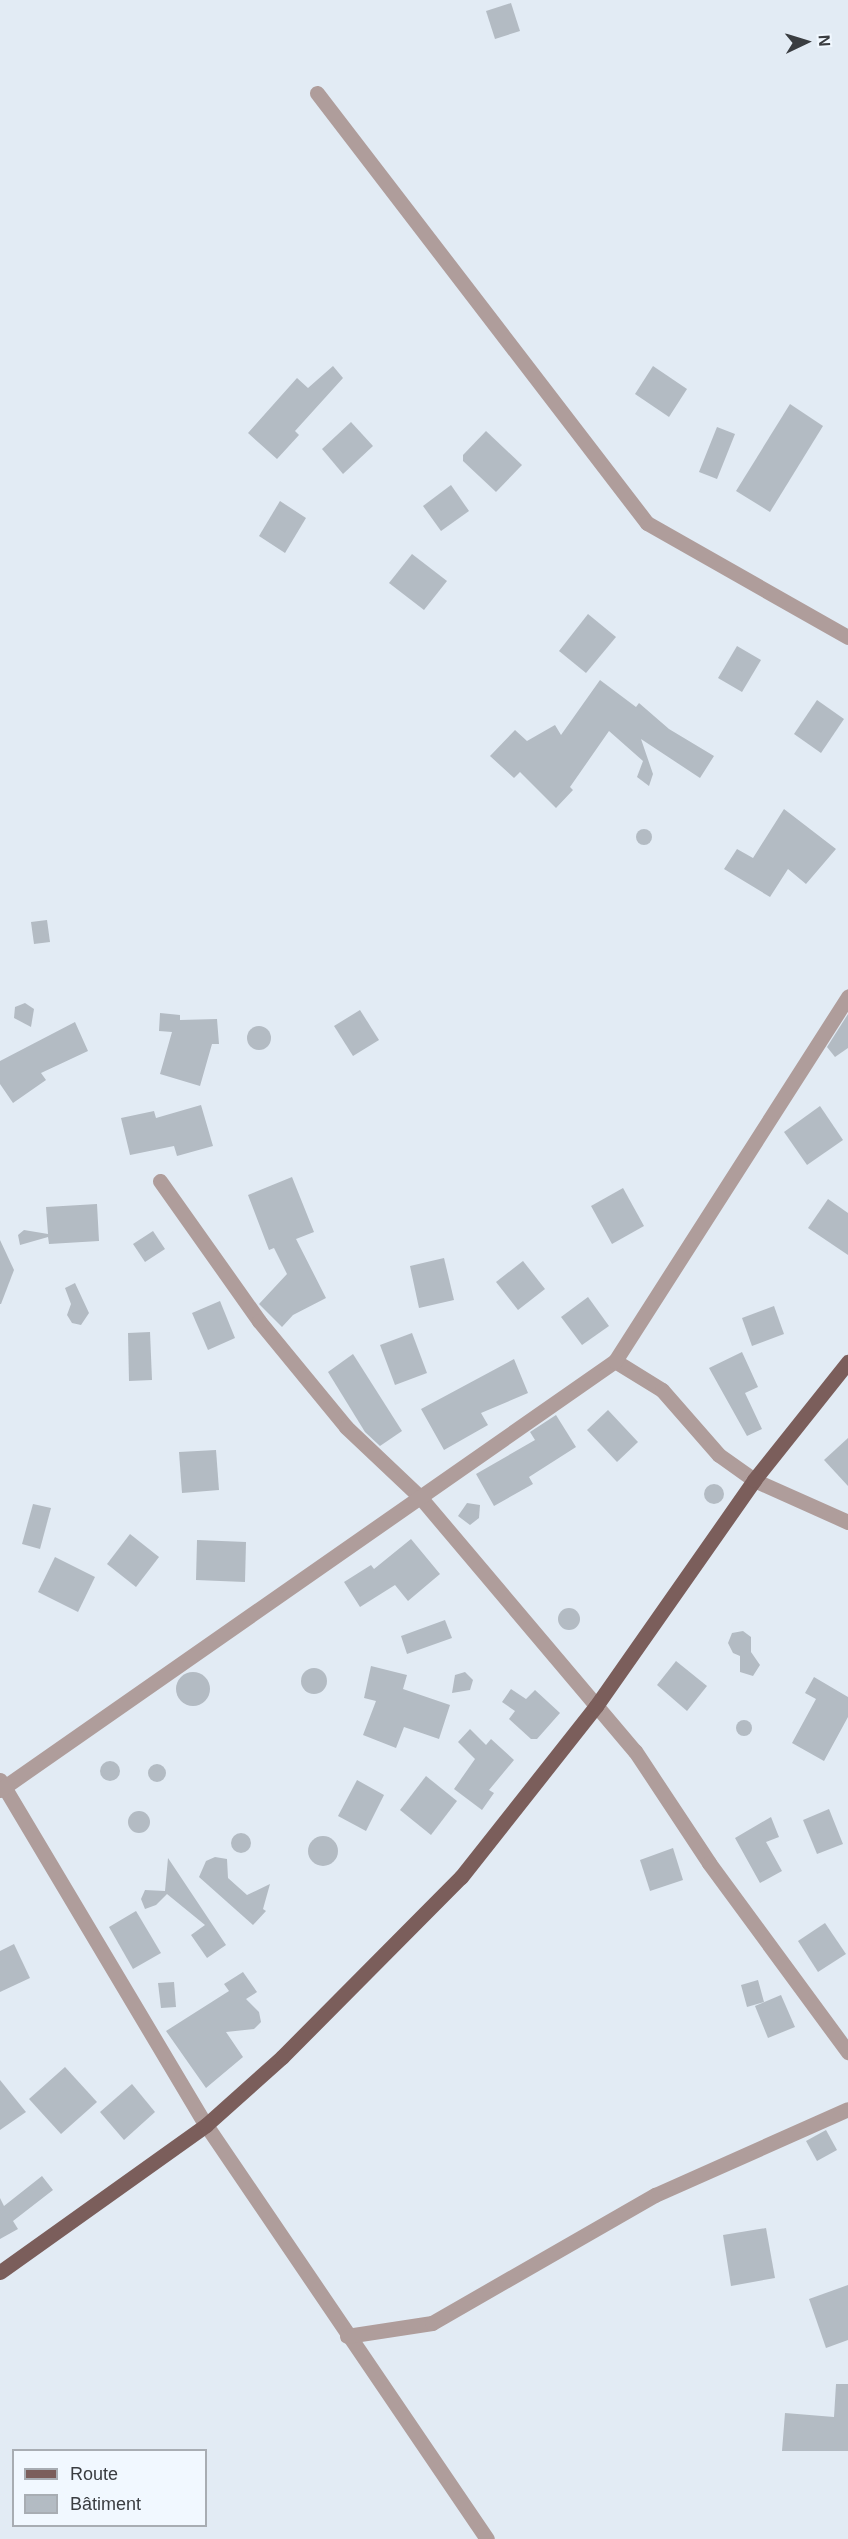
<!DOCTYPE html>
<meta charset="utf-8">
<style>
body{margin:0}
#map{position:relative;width:848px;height:2539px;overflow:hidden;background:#e2ebf4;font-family:Arial,sans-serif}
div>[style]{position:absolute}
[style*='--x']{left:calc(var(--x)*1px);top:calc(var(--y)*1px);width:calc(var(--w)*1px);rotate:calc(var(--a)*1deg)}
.building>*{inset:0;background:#b3bbc3}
.round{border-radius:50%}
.minor>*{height:15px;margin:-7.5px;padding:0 7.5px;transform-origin:7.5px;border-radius:7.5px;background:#af9d9b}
.major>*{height:15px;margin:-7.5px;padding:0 7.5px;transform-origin:7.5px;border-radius:7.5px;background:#7b5e5b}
span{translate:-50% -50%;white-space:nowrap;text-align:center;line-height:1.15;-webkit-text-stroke:6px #f1f8ff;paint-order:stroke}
.legend{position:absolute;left:12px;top:2449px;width:195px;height:78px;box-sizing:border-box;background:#f1f8ff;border:2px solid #a8adb3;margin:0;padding:8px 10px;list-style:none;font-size:18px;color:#3a3d41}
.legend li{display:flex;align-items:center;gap:12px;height:30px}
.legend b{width:30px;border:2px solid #a8adb3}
.north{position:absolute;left:776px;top:12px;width:60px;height:60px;-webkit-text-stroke:4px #f1f8ff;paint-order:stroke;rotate:86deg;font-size:16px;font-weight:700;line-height:24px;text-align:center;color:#3a3d41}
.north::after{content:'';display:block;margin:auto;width:21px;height:27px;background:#3a3d41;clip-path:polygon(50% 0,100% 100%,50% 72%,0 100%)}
</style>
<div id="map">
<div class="building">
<i style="clip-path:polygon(511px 3px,520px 31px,495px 39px,486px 11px)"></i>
<i style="clip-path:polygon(333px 366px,343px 378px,295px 431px,299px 435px,277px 459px,248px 433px,297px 378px,308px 388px)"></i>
<i style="clip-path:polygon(653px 366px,687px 389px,669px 417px,635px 394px)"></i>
<i style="clip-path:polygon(790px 404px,823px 426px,770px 512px,736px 491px)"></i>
<i style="clip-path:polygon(351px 422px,373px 446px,343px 474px,322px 449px)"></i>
<i style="clip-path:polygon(717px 427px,735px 434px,717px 479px,699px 472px)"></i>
<i style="clip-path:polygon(486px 431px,522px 465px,496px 492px,463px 461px,463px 455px)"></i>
<i style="clip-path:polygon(451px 485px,469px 511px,441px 531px,423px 506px)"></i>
<i style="clip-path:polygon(280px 501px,306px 518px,285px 553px,259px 536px)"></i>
<i style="clip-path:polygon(412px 554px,447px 581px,424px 610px,389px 583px)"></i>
<i style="clip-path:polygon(588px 614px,616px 637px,586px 673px,559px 651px)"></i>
<i style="clip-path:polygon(737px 646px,761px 660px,742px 692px,718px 678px)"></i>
<i style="clip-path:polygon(600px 680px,636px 707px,639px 703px,669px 729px,714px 756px,700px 778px,641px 739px,653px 774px,649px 786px,637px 777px,643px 761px,609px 731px,570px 787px,573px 790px,556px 808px,520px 772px,514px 778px,490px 756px,515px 730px,527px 741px,555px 725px,561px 735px)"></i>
<i style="clip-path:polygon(817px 700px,844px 719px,821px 753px,794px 734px)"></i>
<i style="clip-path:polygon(784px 809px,836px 849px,806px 884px,788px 869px,770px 897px,724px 869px,737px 849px,753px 858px)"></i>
<i class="round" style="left:636px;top:829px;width:16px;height:16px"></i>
<i style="clip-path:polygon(47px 920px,50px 942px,34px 944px,31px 922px)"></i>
<i style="clip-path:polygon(25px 1003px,34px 1009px,31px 1027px,14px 1018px,15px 1007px)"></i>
<i style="clip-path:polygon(360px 1010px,379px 1040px,353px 1056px,334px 1026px)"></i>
<i style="clip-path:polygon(160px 1013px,180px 1015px,180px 1020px,217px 1019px,219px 1044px,212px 1044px,200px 1086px,160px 1074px,172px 1032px,159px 1031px)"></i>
<i style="clip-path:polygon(848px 1014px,848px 1048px,835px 1057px,827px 1047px)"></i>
<i style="clip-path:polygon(75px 1022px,88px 1051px,41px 1073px,46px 1080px,13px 1103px,0 1084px,0 1061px)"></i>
<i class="round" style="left:247px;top:1026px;width:24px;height:24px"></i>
<i style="clip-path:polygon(201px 1105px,213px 1146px,177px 1156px,174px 1146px,130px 1155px,121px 1118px,154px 1111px,156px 1118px)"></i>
<i style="clip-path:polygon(820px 1106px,843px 1140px,807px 1165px,784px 1132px)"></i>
<i style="clip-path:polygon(292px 1177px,314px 1232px,296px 1239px,326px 1298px,293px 1315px,282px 1327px,259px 1304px,287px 1274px,274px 1248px,269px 1250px,248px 1195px)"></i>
<i style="clip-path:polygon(623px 1188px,644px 1226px,612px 1244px,591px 1206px)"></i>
<i style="clip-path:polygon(828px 1199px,848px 1213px,848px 1255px,808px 1228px)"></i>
<i style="clip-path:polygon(97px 1204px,99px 1241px,49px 1244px,48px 1237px,20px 1245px,18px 1235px,24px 1230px,48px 1234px,46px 1207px)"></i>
<i style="clip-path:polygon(153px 1231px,165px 1249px,145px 1262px,133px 1244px)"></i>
<i style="clip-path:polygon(0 1240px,14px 1270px,1px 1304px,0 1304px)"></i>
<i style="clip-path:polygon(444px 1258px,454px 1300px,419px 1308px,410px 1266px)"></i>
<i style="clip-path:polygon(523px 1261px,545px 1289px,518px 1310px,496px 1282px)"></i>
<i style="clip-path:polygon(75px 1283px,89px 1313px,81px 1325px,72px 1323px,67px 1315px,71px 1304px,65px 1288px)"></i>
<i style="clip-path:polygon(588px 1297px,609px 1326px,582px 1345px,561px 1317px)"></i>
<i style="clip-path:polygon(220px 1301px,235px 1338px,208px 1350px,192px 1313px)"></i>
<i style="clip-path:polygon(774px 1306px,784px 1334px,752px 1346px,742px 1318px)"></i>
<i style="clip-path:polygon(150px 1332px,152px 1380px,129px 1381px,128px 1333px)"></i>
<i style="clip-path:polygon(412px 1333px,427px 1373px,395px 1385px,380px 1345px)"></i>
<i style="clip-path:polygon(742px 1352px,758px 1387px,745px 1393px,762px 1429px,747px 1436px,709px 1368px)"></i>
<i style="clip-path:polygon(353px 1354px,402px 1431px,380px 1446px,365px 1432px,328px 1372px)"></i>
<i style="clip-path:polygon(514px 1359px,528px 1393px,481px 1413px,488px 1425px,444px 1450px,421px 1409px)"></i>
<i style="clip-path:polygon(608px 1410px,638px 1442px,617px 1462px,587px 1430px)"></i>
<i style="clip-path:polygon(556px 1415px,576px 1447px,529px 1477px,533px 1484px,494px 1506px,476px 1474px,535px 1440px,530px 1432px)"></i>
<i style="clip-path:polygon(848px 1438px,848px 1486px,824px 1460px)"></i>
<i style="clip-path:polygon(216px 1450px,219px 1490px,182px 1493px,179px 1452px)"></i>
<i class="round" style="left:704px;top:1484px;width:20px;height:20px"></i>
<i style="clip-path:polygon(467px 1503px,480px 1505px,479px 1518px,470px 1525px,458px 1516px)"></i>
<i style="clip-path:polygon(33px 1504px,51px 1508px,40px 1549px,22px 1544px)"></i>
<i style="clip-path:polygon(130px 1534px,159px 1557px,136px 1587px,107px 1564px)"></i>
<i style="clip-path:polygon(411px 1539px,440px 1574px,408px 1601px,395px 1585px,360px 1607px,344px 1582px,371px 1565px,374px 1569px)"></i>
<i style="clip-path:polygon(197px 1540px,246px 1542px,245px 1582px,196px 1580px)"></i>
<i style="clip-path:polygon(55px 1557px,95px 1577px,78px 1612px,38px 1592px)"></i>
<i class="round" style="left:558px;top:1608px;width:22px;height:22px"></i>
<i style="clip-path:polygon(445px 1620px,452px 1638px,407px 1654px,401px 1636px)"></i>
<i style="clip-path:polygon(743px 1631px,751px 1637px,751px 1652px,760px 1665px,753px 1676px,740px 1672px,740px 1656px,733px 1653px,728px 1643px,732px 1633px)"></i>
<i style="clip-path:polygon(676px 1661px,707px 1686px,687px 1711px,657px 1685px)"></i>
<i style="clip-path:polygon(371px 1666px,407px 1675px,403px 1689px,450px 1705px,439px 1739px,404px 1727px,396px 1748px,363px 1735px,376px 1701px,364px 1698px)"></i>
<i class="round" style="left:301px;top:1668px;width:26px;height:26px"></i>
<i style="clip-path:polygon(465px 1672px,473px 1680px,470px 1690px,452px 1693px,455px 1675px)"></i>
<i class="round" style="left:176px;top:1672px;width:34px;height:34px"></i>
<i style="clip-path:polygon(814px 1677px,848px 1697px,848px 1717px,824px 1761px,792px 1743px,816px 1699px,805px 1693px)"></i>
<i style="clip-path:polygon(511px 1689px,526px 1699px,535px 1690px,560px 1713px,537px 1739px,531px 1739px,509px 1719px,515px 1711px,502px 1702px)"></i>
<i class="round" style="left:736px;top:1720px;width:16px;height:16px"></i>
<i style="clip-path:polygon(470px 1729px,486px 1745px,491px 1739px,514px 1760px,489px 1790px,494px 1793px,482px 1810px,454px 1789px,475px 1759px,458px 1742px)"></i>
<i class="round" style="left:100px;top:1761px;width:20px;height:20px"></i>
<i class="round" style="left:148px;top:1764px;width:18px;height:18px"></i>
<i style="clip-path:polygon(426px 1776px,457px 1801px,431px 1835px,400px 1810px)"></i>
<i style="clip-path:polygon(357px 1780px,384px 1795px,366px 1831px,338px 1816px)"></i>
<i style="clip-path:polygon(829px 1809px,843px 1844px,817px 1854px,803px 1820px)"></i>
<i class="round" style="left:128px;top:1811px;width:22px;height:22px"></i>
<i style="clip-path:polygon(771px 1817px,779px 1837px,766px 1842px,782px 1871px,760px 1883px,735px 1838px)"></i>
<i class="round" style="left:231px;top:1833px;width:20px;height:20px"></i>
<i class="round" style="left:308px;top:1836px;width:30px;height:30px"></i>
<i style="clip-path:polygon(673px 1848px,683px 1880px,650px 1891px,640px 1860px)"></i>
<i style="clip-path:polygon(215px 1857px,227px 1859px,228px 1878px,247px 1895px,270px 1884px,263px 1909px,266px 1911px,253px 1925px,199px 1877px,206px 1861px)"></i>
<i style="clip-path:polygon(168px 1858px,226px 1945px,207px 1958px,191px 1935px,205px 1925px,167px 1894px,156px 1905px,145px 1909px,141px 1899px,145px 1890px,165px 1891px)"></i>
<i style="clip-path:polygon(136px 1911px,161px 1953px,133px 1969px,109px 1927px)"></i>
<i style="clip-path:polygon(825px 1923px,846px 1954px,818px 1972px,798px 1941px)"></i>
<i style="clip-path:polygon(14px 1944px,30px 1978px,0 1992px,0 1951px)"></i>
<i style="clip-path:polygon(243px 1972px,257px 1992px,246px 1999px,259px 2012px,261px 2022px,254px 2029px,226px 2032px,243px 2057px,206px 2088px,166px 2031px,229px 1991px,224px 1984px)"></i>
<i style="clip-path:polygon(758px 1980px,764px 2002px,747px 2007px,741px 1985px)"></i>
<i style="clip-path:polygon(174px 1982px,176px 2007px,161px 2008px,158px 1983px)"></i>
<i style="clip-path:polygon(781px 1995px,795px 2027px,768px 2038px,755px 2006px)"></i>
<i style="clip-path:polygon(65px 2067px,97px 2102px,61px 2134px,29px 2099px)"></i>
<i style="clip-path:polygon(0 2080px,26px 2112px,0 2130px)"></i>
<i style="clip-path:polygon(132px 2084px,155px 2112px,124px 2140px,100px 2112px)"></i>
<i style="clip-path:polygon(826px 2130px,837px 2150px,817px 2161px,806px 2141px)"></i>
<i style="clip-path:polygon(42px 2176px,53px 2190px,13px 2221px,18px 2229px,0 2239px,0 2198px,4px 2206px)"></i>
<i style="clip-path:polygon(766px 2228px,775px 2278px,731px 2286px,723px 2235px)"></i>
<i style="clip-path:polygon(848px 2285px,848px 2340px,826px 2348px,809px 2299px)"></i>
<i style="clip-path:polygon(836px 2384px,848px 2384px,848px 2451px,782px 2451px,785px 2413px,834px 2417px)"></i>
</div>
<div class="minor">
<i style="--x:317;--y:93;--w:542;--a:52.5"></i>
<i style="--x:647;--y:523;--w:231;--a:29.6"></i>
<i style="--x:160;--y:1181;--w:171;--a:54.7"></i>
<i style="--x:259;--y:1321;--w:137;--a:50.6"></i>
<i style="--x:346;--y:1427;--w:102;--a:43.4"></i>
<i style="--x:420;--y:1497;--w:333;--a:49.8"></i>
<i style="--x:635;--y:1751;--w:134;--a:56.5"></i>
<i style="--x:709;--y:1863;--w:235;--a:53.7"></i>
<i style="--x:615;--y:1361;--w:55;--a:31.7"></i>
<i style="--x:662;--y:1390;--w:86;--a:48.8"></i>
<i style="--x:719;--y:1455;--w:43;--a:35.5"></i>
<i style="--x:754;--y:1480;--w:103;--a:24.1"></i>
<i style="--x:0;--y:1780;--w:402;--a:59.2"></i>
<i style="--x:206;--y:2125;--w:500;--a:55.83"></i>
<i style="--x:0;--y:1790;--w:750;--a:-34.9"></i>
<i style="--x:615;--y:1361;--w:433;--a:-57.4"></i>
<i style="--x:347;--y:2336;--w:86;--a:-8.7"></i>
<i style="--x:432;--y:2323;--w:257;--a:-29.9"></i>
<i style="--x:655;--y:2195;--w:211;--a:-24"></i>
</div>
<div class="major">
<i style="--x:0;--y:2272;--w:253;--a:-35.5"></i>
<i style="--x:206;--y:2125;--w:102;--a:-41.8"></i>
<i style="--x:282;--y:2057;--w:254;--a:-45.2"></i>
<i style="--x:461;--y:1877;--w:218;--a:-51.7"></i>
<i style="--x:596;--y:1706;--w:276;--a:-55"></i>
<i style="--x:754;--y:1480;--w:151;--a:-51.5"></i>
</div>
<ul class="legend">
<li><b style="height:8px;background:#7b5e5b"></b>Route</li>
<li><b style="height:16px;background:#b3bbc3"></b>Bâtiment</li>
</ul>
<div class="north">N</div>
</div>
